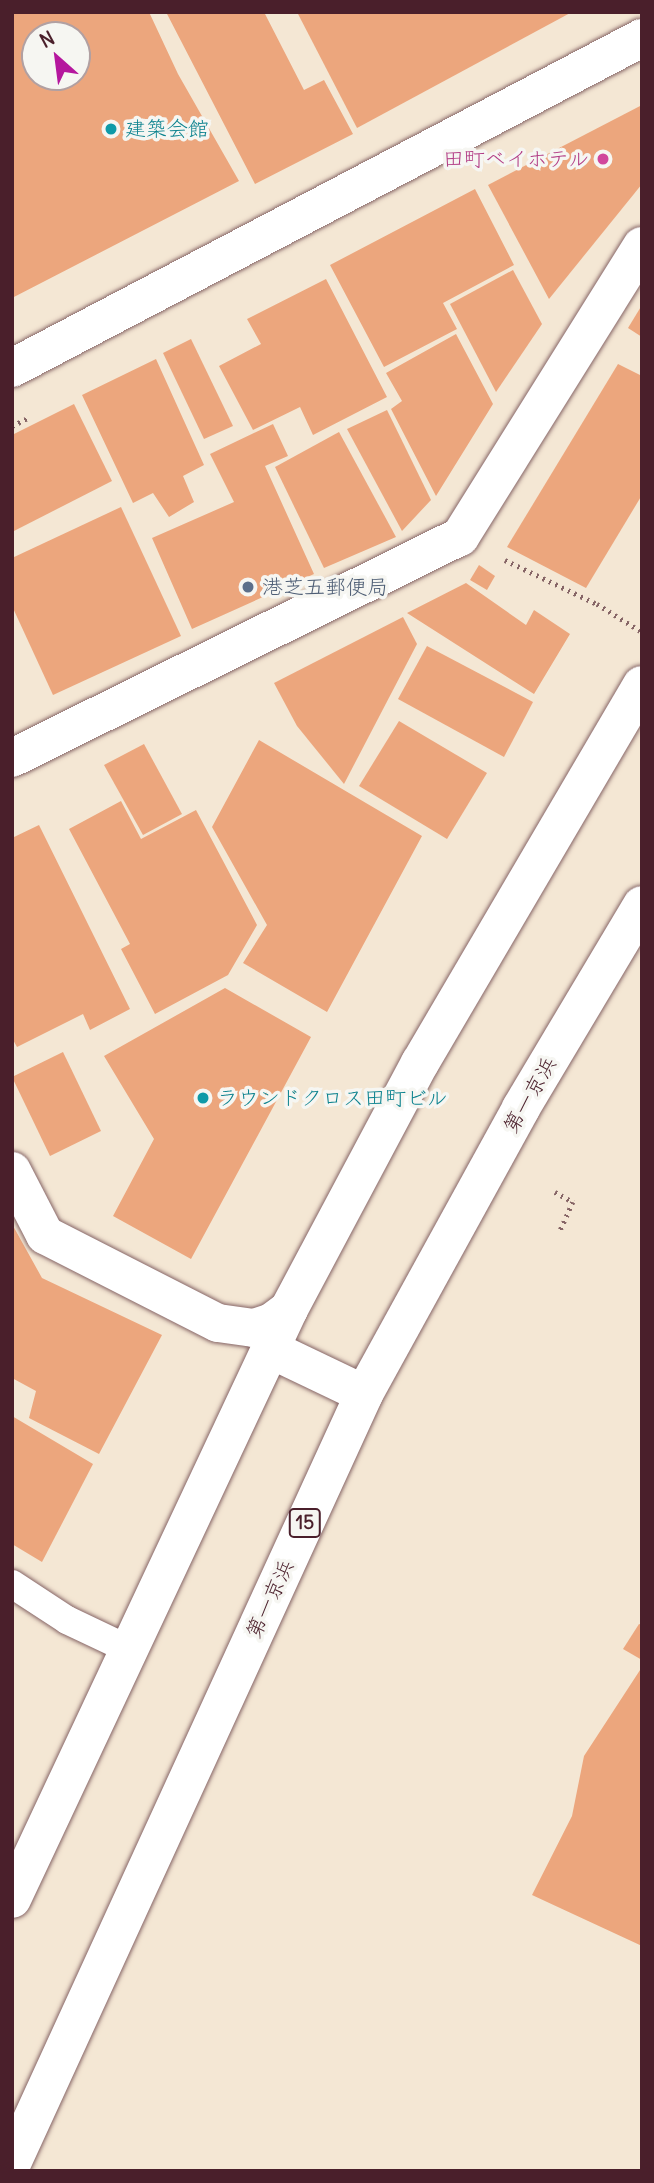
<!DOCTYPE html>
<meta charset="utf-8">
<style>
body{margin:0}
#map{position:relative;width:654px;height:2183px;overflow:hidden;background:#f4e7d4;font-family:Delius,"Klee One",sans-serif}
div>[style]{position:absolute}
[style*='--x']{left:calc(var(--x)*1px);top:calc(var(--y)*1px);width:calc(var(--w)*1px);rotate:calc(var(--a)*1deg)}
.building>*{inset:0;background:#eca67d}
.path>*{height:4.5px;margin-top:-2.25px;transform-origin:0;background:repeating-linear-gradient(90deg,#866566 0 2px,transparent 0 7px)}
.roads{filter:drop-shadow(0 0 2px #866566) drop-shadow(0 0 2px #866566)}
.service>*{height:28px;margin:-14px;padding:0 14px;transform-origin:14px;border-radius:14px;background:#fff}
.minor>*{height:38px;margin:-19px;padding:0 19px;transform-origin:19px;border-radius:19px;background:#fff}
.tertiary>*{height:38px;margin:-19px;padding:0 19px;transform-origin:19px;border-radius:19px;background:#fff}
.trunk>*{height:38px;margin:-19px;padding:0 19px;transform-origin:19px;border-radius:19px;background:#fff}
.path-bridge>*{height:4.5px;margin-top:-2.25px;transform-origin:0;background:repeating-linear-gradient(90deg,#866566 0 2px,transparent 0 7px)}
.dots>*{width:19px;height:19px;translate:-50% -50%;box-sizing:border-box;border:4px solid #f6f6f2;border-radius:50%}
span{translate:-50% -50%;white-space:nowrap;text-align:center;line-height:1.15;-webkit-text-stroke:7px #f6f6f2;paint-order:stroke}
.shield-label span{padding:2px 5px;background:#f6f6f2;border:2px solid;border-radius:5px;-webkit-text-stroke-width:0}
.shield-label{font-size:19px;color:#4a1f2b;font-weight:700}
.culture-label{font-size:21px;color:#0d838f}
.left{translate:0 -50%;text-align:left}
.hotel-label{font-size:21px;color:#b23c85}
.right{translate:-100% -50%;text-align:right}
.service-label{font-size:21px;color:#4e5e75}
.street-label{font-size:21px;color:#4a1f2b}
.frame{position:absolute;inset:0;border:14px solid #4a1f2b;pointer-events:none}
.north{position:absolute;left:21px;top:21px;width:70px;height:70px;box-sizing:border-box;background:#f6f6f2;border:2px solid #b1a0a2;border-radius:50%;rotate:332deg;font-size:19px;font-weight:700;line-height:28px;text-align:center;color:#4a1f2b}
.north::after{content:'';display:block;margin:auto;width:24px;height:32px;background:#b5179e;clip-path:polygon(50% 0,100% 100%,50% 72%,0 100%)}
</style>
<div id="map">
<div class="building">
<i style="clip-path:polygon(evenodd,12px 12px,149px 12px,178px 74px,239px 181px,12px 298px,12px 12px,35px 35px,77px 35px,77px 77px,35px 77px,35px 35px)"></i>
<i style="clip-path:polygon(166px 12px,264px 12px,304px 90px,324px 80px,353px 134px,255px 184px)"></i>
<i style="clip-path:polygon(297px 12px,572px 12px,357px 128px)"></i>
<i style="clip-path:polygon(642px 105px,642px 184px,549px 299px,488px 185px)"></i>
<i style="clip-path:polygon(475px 189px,514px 265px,443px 303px,457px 329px,384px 367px,330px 265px)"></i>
<i style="clip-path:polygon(513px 270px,542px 324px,496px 392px,450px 304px)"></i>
<i style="clip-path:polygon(326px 279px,387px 397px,313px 435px,300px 407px,253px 430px,219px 366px,261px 344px,247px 319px)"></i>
<i style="clip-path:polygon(642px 305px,642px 337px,628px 328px)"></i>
<i style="clip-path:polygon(456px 334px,493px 404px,436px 496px,391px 409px,402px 401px,386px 373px)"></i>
<i style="clip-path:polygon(191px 339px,233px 426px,204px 439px,163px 353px)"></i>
<i style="clip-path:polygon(156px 359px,204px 465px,183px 476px,194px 502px,169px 517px,153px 493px,133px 503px,82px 395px)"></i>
<i style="clip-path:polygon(618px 364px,642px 376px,642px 495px,586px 588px,507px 547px)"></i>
<i style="clip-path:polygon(74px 404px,112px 481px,12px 532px,12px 435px)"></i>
<i style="clip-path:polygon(387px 410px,431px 500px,402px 531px,347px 429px)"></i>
<i style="clip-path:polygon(273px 424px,288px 456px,265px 466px,314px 574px,192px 629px,152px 538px,234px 502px,210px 454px)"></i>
<i style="clip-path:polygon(339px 432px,396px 537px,324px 568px,275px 467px)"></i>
<i style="clip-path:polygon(121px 507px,181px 636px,53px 695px,12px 606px,12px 558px)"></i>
<i style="clip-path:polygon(479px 565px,495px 576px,487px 590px,470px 580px)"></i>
<i style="clip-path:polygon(466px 583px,526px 625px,534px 610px,570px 634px,534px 694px,407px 613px)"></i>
<i style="clip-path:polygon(403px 617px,417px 644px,344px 784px,297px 726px,274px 683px)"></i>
<i style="clip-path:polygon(427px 646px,533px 702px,504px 757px,398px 699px)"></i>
<i style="clip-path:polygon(399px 721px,487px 773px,447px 839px,359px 786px)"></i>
<i style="clip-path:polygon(259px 740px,422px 836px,327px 1012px,243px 963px,267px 925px,212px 827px)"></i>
<i style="clip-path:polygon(144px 744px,182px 814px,143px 835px,104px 765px)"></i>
<i style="clip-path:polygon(121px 801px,141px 839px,196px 810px,257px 925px,228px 975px,155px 1014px,121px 949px,130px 944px,69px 829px)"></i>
<i style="clip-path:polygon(39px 825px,130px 1009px,90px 1030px,83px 1014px,17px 1047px,12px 1038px,12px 838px)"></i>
<i style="clip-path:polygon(225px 988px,311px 1037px,191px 1259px,113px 1216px,154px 1139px,104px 1056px)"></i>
<i style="clip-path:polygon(63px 1052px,101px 1131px,50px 1156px,12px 1077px)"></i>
<i style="clip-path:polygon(12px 1224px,42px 1278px,162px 1335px,99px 1454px,29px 1418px,36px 1391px,12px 1378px)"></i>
<i style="clip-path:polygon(12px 1416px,93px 1464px,42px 1562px,12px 1544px)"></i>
<i style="clip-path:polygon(639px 1624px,642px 1625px,642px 1660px,623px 1649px)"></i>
<i style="clip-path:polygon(642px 1667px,642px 1946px,532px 1895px,572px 1816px,584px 1756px)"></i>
</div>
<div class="path">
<i style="--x:12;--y:426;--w:20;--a:-27"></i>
<i style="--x:505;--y:560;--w:102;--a:25.6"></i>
<i style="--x:555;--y:1192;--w:21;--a:29"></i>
<i style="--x:573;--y:1202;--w:34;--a:114"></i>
</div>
<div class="roads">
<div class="service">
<i style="--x:12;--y:1584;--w:66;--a:33.2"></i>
<i style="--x:67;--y:1620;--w:65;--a:25.4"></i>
</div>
<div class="minor">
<i style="--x:12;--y:758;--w:500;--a:-26.3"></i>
<i style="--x:460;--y:537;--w:343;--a:-58"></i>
<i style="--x:12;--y:1171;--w:72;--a:62.7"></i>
<i style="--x:45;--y:1235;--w:194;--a:27"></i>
<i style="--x:218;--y:1323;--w:36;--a:8"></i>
<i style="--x:254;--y:1328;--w:19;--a:-18"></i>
<i style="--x:272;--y:1322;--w:21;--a:-37"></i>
<i style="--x:270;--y:1349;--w:104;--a:25.6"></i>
</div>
<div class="tertiary">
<i style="--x:12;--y:368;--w:711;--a:-27.65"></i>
</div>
<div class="trunk">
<i style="--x:12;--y:1899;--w:652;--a:-64.85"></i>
<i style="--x:289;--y:1309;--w:279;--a:-62"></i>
<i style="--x:420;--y:1063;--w:438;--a:-59.6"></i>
<i style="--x:12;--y:2163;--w:846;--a:-65.4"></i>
<i style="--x:364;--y:1394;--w:326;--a:-61.2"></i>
<i style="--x:521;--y:1108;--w:236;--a:-59.2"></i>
</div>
</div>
<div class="path-bridge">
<i style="--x:597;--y:604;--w:53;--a:31.9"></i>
</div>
<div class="dots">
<i style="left:111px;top:129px;background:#0f9aa8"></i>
<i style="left:603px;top:159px;background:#d1479c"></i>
<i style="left:248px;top:587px;background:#5c6f8a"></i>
<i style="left:203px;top:1098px;background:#0f9aa8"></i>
</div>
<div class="shield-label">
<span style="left:305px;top:1523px">15</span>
</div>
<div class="culture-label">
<span class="left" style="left:125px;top:129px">建築会館</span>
<span class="left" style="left:217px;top:1098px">ラウンドクロス田町ビル</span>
</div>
<div class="hotel-label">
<span class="right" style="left:589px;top:159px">田町ベイホテル</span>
</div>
<div class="service-label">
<span class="left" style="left:262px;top:587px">港芝五郵便局</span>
</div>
<div class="street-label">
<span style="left:530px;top:1095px;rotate:-60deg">第一京浜</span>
<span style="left:270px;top:1599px;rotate:-65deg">第一京浜</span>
</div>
<div class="frame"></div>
<div class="north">N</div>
</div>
